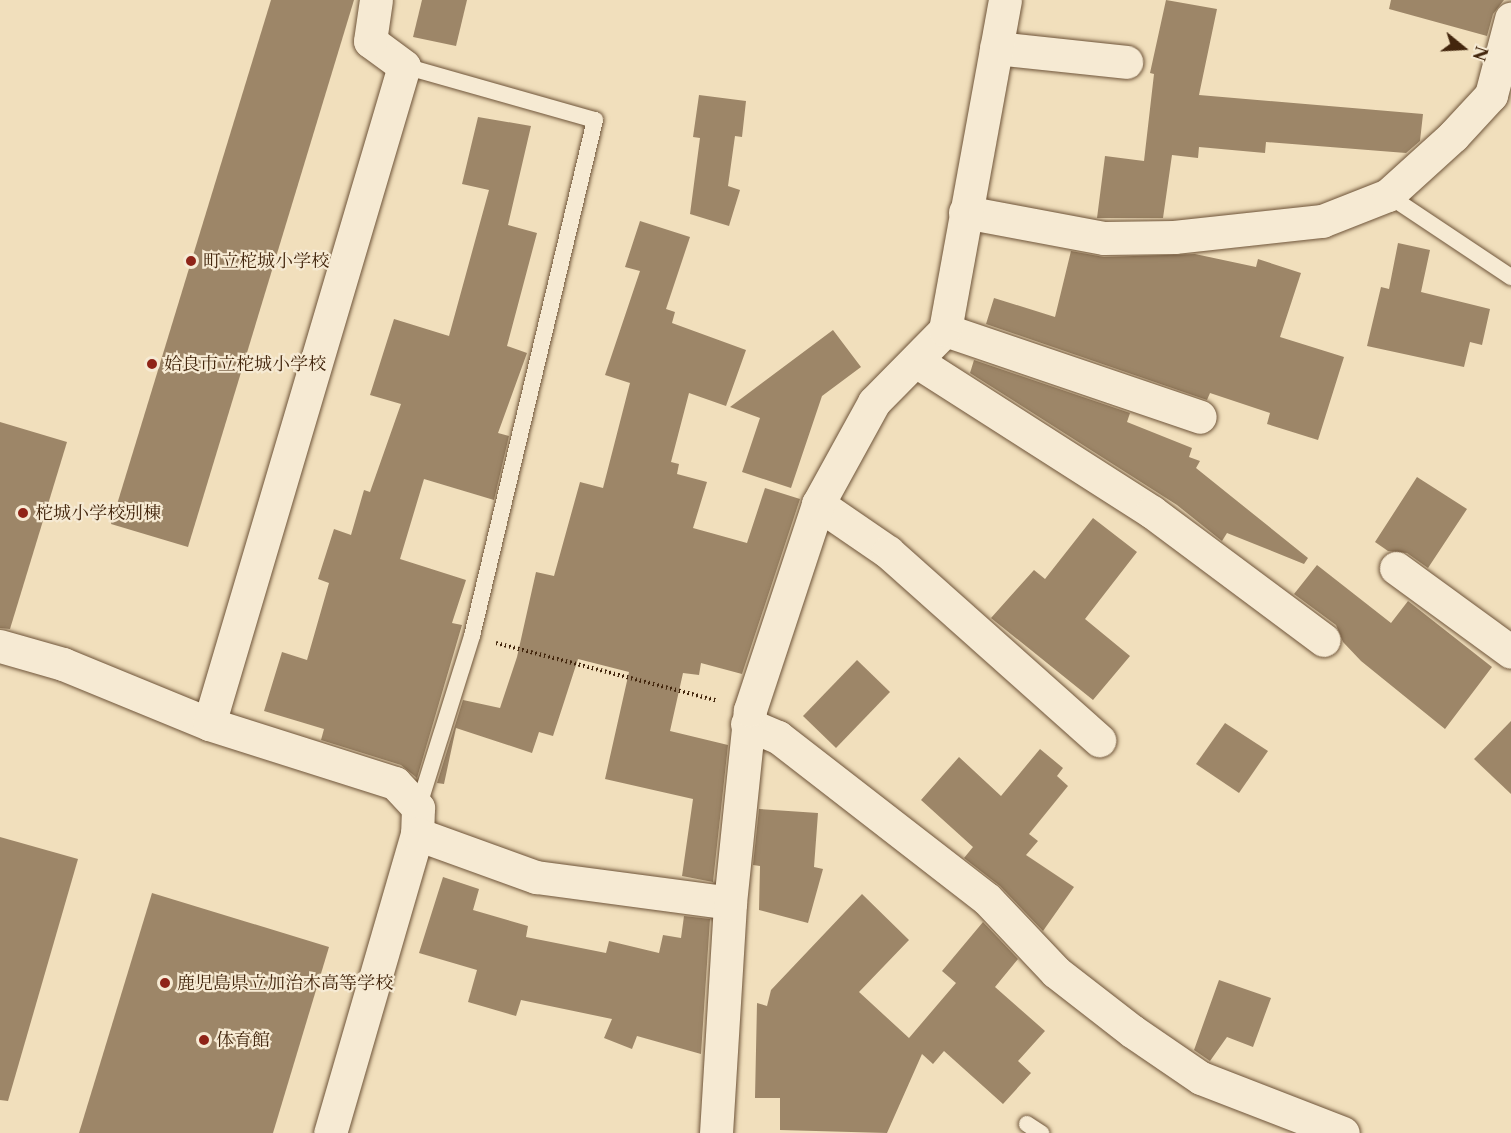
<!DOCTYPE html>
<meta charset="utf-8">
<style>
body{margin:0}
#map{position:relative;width:1511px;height:1133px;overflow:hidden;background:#f1dfbc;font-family:"Libre Caslon Text","Noto Serif JP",serif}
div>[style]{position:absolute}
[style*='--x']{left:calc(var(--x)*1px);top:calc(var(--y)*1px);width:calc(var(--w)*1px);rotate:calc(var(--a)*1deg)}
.building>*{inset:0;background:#9d8668}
.path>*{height:4px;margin-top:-2px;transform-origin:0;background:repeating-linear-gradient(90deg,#43260d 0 1.5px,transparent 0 4.5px)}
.roads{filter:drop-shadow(0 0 2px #6e5439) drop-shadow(0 0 2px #6e5439)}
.lane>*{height:16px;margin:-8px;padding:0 8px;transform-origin:8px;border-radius:8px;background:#f6ead3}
.street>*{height:33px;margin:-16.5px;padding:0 16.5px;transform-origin:16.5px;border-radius:16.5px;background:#f6ead3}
.dots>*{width:16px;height:16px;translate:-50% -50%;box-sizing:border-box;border:3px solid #f6ead3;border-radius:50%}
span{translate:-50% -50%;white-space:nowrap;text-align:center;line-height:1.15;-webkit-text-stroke:4.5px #f6ead3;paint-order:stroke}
.poi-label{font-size:18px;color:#43260d}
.left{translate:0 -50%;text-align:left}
.north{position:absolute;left:1433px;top:18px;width:60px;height:60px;-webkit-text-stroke:4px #f6ead3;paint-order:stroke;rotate:108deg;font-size:16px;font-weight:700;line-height:24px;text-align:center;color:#43260d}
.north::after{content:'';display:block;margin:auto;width:21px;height:27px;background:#43260d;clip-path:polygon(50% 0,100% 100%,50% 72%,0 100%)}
</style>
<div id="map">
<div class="building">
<i style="clip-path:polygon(271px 0,354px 0,188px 547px,111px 524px)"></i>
<i style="clip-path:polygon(422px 0,467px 0,456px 46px,413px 37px)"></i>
<i style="clip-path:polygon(1166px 0,1217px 9px,1199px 95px,1423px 114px,1420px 141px,1406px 153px,1266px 142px,1265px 153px,1199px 147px,1198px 158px,1172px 155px,1163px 218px,1097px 218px,1105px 156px,1144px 161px,1154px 74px,1150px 73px)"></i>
<i style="clip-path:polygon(1391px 0,1504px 0,1493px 14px,1487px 36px,1389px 9px)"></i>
<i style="clip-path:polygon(699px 95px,746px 101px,742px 137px,735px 136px,728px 186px,740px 190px,729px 226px,690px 214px,700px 138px,693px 137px)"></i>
<i style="clip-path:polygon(478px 117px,531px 126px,508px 225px,537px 233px,507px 346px,527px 353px,498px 433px,509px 436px,494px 500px,424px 479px,400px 559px,466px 580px,452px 623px,462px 625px,417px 778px,401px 765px,321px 740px,324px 729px,264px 711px,282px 652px,307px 660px,329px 583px,318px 579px,334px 529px,351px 535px,364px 490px,370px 492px,401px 404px,370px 395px,394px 319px,449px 336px,489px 190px,462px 184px)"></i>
<i style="clip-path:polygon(640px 221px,690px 237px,666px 309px,675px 312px,672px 323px,746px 350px,726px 406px,689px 393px,671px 462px,679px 464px,677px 474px,707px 482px,693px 528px,747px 543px,765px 488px,800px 499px,742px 674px,701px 663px,699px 675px,683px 673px,670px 731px,728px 745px,713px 882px,682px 876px,693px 799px,605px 779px,629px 672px,578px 659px,553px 736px,539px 732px,532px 753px,456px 728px,444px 784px,437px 783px,463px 700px,500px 708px,517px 657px,536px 572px,554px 576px,580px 482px,603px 488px,630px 383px,605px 375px,640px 271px,625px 267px)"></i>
<i style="clip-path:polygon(1398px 243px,1430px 250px,1421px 292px,1490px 309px,1482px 345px,1470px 342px,1464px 367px,1367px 346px,1381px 287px,1389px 289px)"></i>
<i style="clip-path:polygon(1071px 251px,1104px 257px,1195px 254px,1256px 267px,1258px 259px,1301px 273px,1280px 337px,1344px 357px,1318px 440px,1267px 424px,1270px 413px,1210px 393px,1207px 400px,986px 324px,994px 298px,1055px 317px)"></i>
<i style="clip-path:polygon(833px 330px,861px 367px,822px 396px,791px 488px,742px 472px,760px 418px,730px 407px)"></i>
<i style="clip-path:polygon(974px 360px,1130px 413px,1127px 422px,1192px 448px,1189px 457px,1200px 461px,1196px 468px,1308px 558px,1304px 564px,1227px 533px,1222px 541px,1177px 505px,970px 373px)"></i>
<i style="clip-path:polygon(0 422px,67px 442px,10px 629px,0 628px)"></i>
<i style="clip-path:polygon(1417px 477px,1467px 509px,1428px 568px,1407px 553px,1388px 551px,1375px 542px)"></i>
<i style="clip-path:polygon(1093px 518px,1137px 552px,1085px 619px,1130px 656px,1093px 700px,991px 618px,1034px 570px,1045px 579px)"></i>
<i style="clip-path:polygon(1317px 565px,1391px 623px,1408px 601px,1492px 667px,1445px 729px,1361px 661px,1343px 642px,1336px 625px,1294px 594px)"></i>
<i style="clip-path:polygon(857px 660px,890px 692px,836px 748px,803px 716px)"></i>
<i style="clip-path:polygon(1511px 721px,1511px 794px,1474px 759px)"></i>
<i style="clip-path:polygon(1225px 723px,1268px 751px,1239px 793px,1196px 764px)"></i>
<i style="clip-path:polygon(1040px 749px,1063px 768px,1057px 776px,1068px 786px,1029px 834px,1038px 841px,1026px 855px,1074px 887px,1043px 931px,1000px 886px,964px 858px,973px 847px,921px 800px,959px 757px,1001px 796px)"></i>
<i style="clip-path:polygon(759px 809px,818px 813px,814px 867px,823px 869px,808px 923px,759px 910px,760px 866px,753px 865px)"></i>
<i style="clip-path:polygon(0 837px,78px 859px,8px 1101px,0 1100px)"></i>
<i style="clip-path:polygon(443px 877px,479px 889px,473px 910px,528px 926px,526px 937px,606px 953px,609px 941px,659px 953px,663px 935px,681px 938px,684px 916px,710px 919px,701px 1054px,637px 1036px,632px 1049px,604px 1038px,612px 1019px,521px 1000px,516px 1016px,468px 1002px,477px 970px,419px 953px)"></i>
<i style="clip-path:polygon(152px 893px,329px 947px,273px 1133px,79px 1133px)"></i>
<i style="clip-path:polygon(862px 894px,909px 940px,859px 992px,909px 1038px,956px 983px,942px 971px,983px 922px,1018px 959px,995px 987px,1045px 1031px,1018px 1061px,1031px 1073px,1003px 1104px,944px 1051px,933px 1064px,922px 1054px,887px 1133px,780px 1130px,780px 1098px,755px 1098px,757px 1003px,767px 1006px,771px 990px)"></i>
<i style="clip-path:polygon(1219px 980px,1271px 998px,1253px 1047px,1227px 1037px,1210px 1061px,1194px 1050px)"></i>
</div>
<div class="path">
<i style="--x:496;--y:643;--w:229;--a:14.6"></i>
</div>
<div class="roads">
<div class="lane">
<i style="--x:404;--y:66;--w:198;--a:15.8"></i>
<i style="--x:595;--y:120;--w:530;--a:103.41"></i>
<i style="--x:472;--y:636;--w:180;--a:107.4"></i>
<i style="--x:1388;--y:195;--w:148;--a:33.7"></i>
<i style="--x:1027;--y:1124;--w:17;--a:33"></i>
</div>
<div class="street">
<i style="--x:996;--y:48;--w:131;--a:6.1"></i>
<i style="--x:965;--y:212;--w:141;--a:10.6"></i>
<i style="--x:1104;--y:238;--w:70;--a:-0.8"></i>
<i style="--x:1174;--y:237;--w:149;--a:-6.2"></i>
<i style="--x:1322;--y:221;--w:71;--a:-21.5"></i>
<i style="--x:1388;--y:195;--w:88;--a:-42.2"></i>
<i style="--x:1453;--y:136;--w:56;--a:-47.2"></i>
<i style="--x:1491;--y:95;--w:79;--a:-75.3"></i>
<i style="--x:945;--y:330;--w:269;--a:18.8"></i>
<i style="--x:916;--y:361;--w:280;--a:32.6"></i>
<i style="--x:1152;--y:512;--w:214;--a:36.7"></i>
<i style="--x:818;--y:504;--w:85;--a:34.4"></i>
<i style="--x:888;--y:552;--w:283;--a:41.7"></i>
<i style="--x:1396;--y:568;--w:142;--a:36.1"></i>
<i style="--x:0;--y:646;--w:66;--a:15.9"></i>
<i style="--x:63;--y:664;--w:158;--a:22.3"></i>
<i style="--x:209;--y:724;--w:195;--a:17.6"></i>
<i style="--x:395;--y:783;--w:34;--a:47"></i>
<i style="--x:418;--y:808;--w:26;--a:92"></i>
<i style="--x:417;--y:834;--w:311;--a:106.2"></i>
<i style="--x:209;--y:724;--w:686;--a:-73.49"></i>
<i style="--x:404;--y:66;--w:42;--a:-143.7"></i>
<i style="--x:370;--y:41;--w:41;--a:-81.7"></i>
<i style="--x:747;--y:724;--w:34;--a:23"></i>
<i style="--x:778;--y:737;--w:264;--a:37.8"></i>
<i style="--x:987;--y:899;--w:100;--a:46.6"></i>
<i style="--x:1056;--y:972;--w:96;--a:37.8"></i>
<i style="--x:1132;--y:1031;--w:83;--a:34.3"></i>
<i style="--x:1201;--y:1078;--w:152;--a:21.2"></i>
<i style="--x:417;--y:834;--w:127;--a:19.9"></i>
<i style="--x:536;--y:877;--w:196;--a:7.6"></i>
<i style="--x:716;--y:1133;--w:230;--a:-86.5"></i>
<i style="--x:730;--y:903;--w:194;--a:-84.1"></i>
<i style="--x:750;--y:710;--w:217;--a:-71.7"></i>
<i style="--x:818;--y:504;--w:116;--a:-61.2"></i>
<i style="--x:874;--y:402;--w:101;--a:-45.4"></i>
<i style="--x:945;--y:330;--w:335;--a:-79.7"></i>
</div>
</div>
<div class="dots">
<i style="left:191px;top:261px;background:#8f2418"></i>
<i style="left:152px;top:364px;background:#8f2418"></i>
<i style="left:23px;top:513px;background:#8f2418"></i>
<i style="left:165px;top:983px;background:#8f2418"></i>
<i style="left:204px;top:1040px;background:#8f2418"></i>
</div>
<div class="poi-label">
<span class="left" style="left:203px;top:261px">町立柁城小学校</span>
<span class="left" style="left:164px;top:364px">姶良市立柁城小学校</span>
<span class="left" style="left:35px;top:513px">柁城小学校別棟</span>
<span class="left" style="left:177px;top:983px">鹿児島県立加治木高等学校</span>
<span class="left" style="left:216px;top:1040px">体育館</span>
</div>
<div class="north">N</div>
</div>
